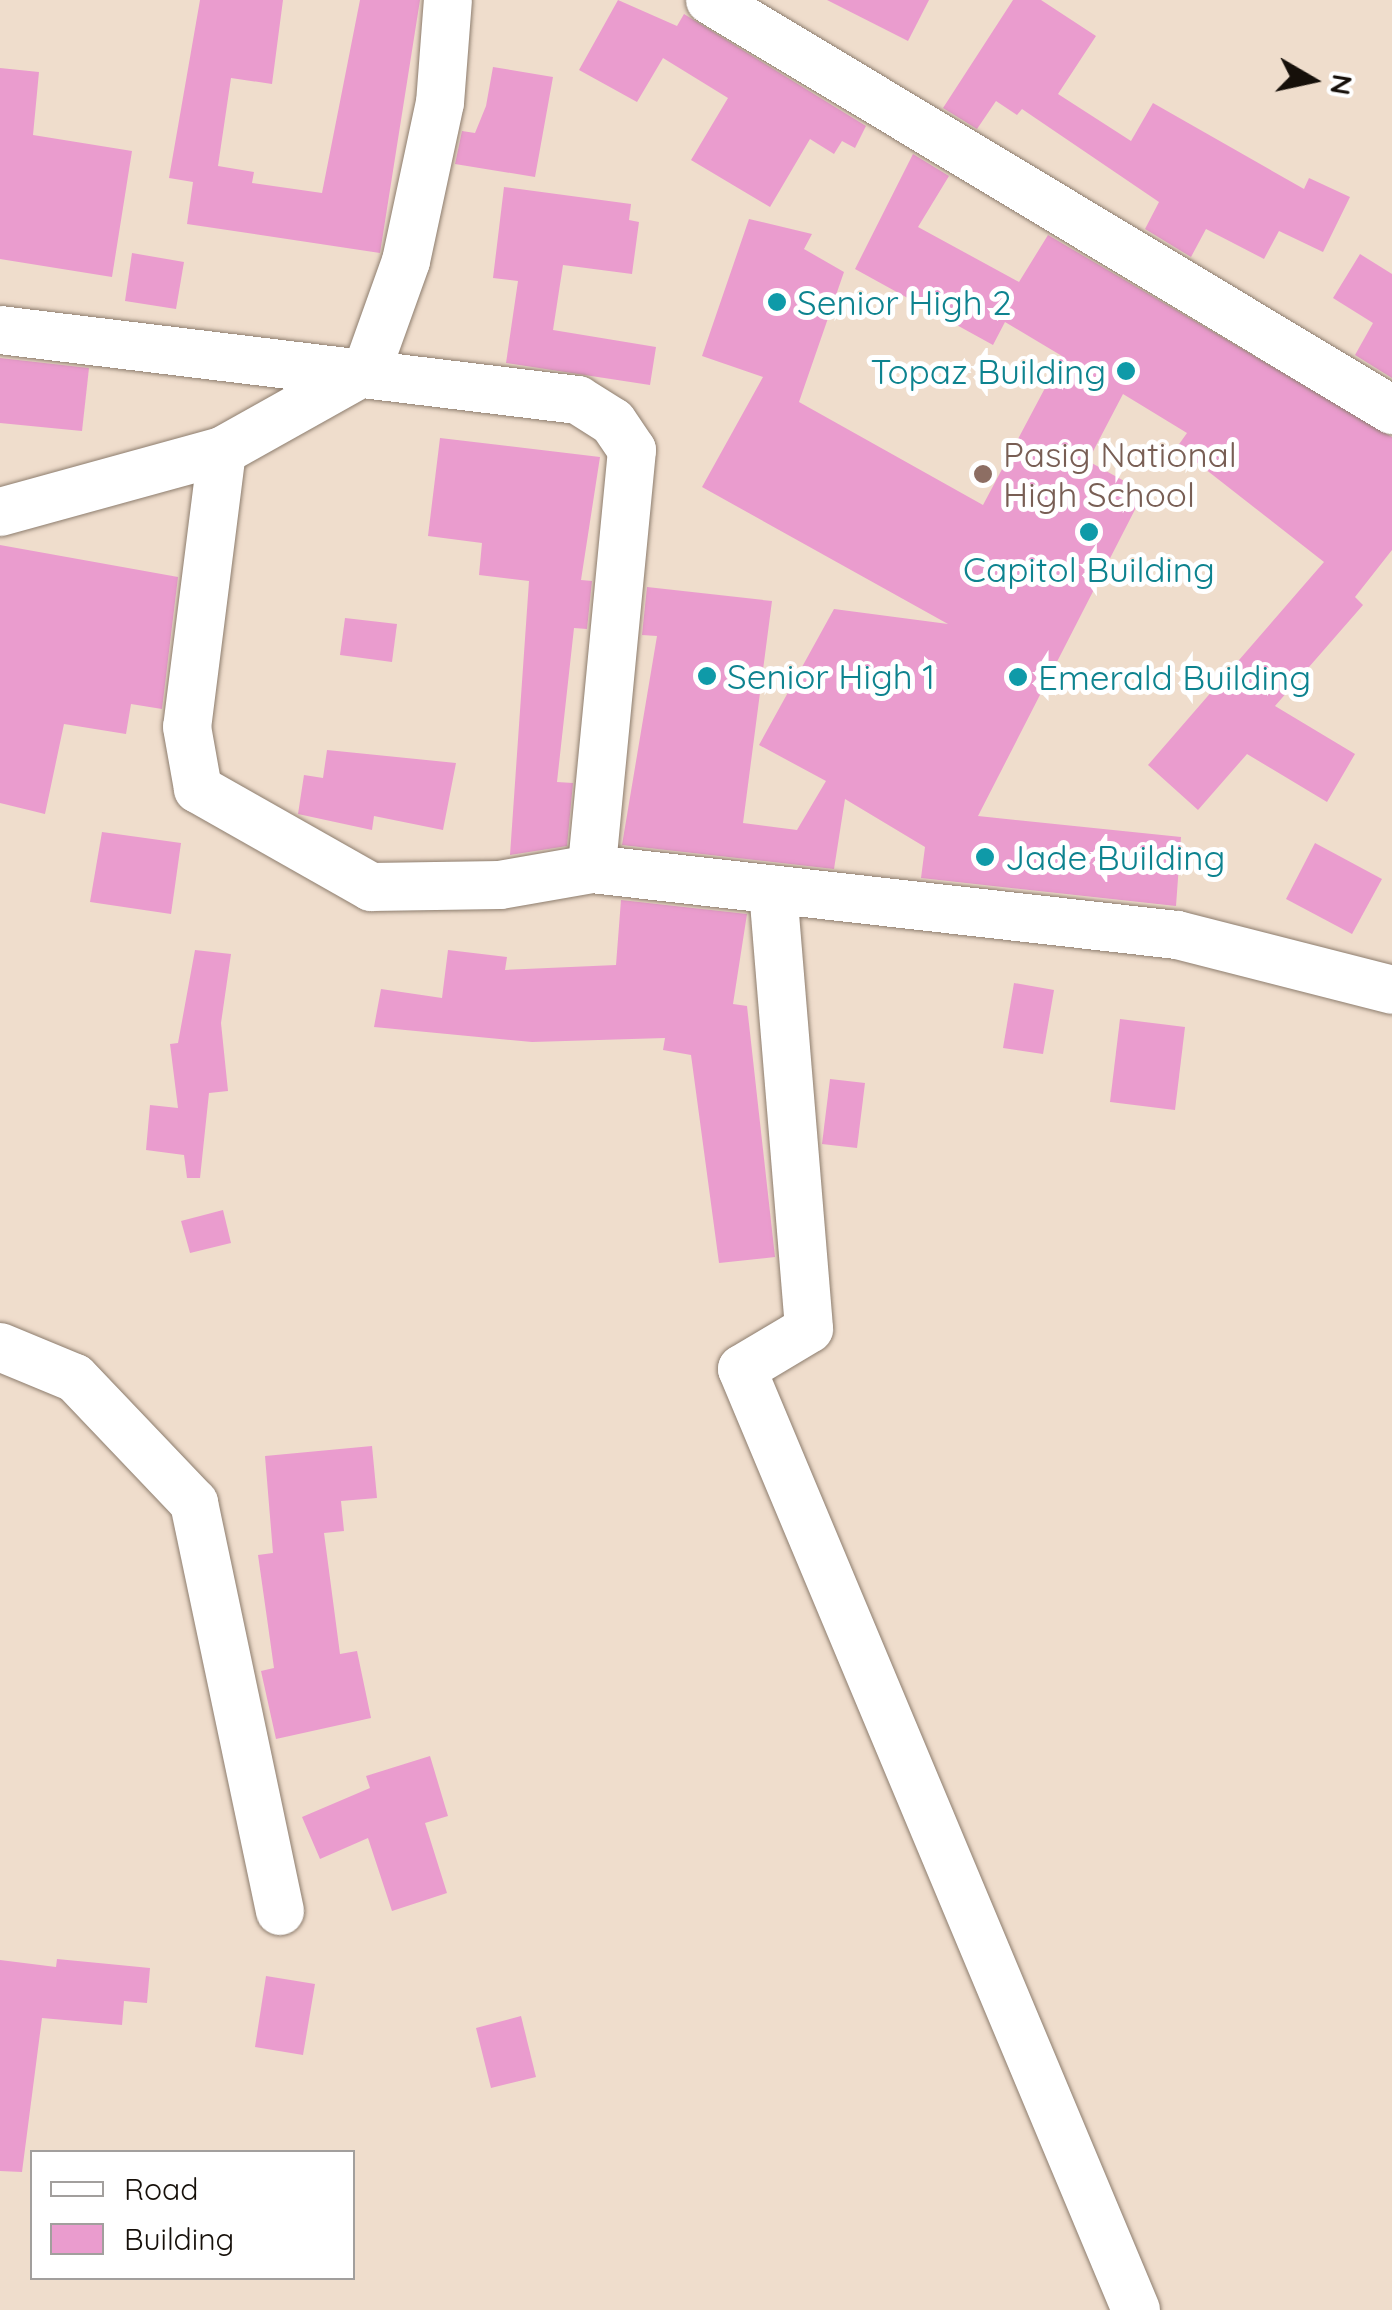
<!DOCTYPE html>
<style>
body{margin:0}
#map{position:relative;width:1392px;height:2310px;overflow:hidden;background:#efddcc;font-family:Quicksand,sans-serif}
div>[style]{position:absolute}
[style*='--x']{left:calc(var(--x)*1px);top:calc(var(--y)*1px);width:calc(var(--w)*1px);rotate:calc(var(--a)*1deg)}
.building>*{inset:0;background:#ea9cce}
.roads{filter:drop-shadow(0 0 2px #8d7d6e) drop-shadow(0 0 2px #8d7d6e)}
.minor>*{height:48px;margin:-24px;padding:0 24px;transform-origin:24px;border-radius:24px;background:#fff}
.dots>*{width:28px;height:28px;translate:-50% -50%;box-sizing:border-box;border:5px solid #fff;border-radius:50%}
span{translate:-50% -50%;white-space:nowrap;text-align:center;line-height:1.15;-webkit-text-stroke:10px #fff;paint-order:stroke}
.culture-label{font-size:35px;color:#0d838f}
.left{translate:0 -50%;text-align:left}
.right{translate:-100% -50%;text-align:right}
.education-label{font-size:35px;color:#785e54}
.legend{position:absolute;left:30px;top:2150px;width:325px;height:130px;box-sizing:border-box;background:#fff;border:2px solid #a29f9d;margin:0;padding:12px 18px;list-style:none;font-size:30px;color:#16100a}
.legend li{display:flex;align-items:center;gap:20px;height:50px}
.legend b{width:50px;border:2px solid #a29f9d}
.north{position:absolute;left:1262px;top:30px;width:100px;height:100px;-webkit-text-stroke:8px #fff;paint-order:stroke;rotate:99deg;font-size:28px;font-weight:700;line-height:40px;text-align:center;color:#16100a}
.north::after{content:'';display:block;margin:auto;width:35px;height:45px;background:#16100a;clip-path:polygon(50% 0,100% 100%,50% 72%,0 100%)}
</style>
<div id="map">
<div class="building">
<i style="clip-path:polygon(200px 0,283px 0,272px 84px,231px 78px,218px 166px,254px 172px,252px 183px,322px 193px,360px 0,420px 0,380px 253px,187px 224px,193px 182px,169px 178px)"></i>
<i style="clip-path:polygon(618px 0,677px 26px,684px 14px,866px 126px,855px 148px,842px 141px,834px 154px,810px 139px,770px 207px,691px 160px,728px 98px,663px 58px,637px 102px,579px 70px)"></i>
<i style="clip-path:polygon(827px 0,929px 0,908px 41px)"></i>
<i style="clip-path:polygon(1013px 0,1041px 0,1096px 36px,1058px 94px,1131px 141px,1153px 103px,1304px 189px,1309px 178px,1350px 197px,1323px 252px,1279px 231px,1264px 259px,1206px 229px,1191px 257px,1145px 229px,1159px 202px,1022px 109px,1017px 115px,996px 101px,977px 129px,943px 108px)"></i>
<i style="clip-path:polygon(493px 67px,553px 77px,535px 177px,455px 164px,462px 131px,475px 133px,486px 106px)"></i>
<i style="clip-path:polygon(0 68px,39px 72px,33px 135px,132px 151px,112px 277px,0 259px)"></i>
<i style="clip-path:polygon(913px 154px,949px 176px,918px 227px,1019px 282px,1048px 235px,1392px 437px,1392px 550px,1355px 597px,1363px 605px,1275px 706px,1355px 754px,1327px 802px,1247px 754px,1198px 810px,1148px 765px,1324px 562px,1177px 447px,1187px 433px,1123px 394px,1088px 461px,1144px 492px,978px 816px,1181px 837px,1176px 906px,921px 878px,925px 847px,845px 799px,834px 869px,622px 845px,657px 636px,642px 635px,647px 587px,772px 601px,743px 823px,797px 830px,826px 781px,759px 745px,834px 609px,948px 624px,702px 487px,763px 377px,702px 356px,749px 219px,812px 234px,804px 249px,844px 272px,799px 402px,983px 505px,1062px 356px,1005px 322px,993px 345px,855px 269px)"></i>
<i style="clip-path:polygon(504px 187px,631px 204px,629px 220px,639px 222px,632px 274px,563px 265px,553px 330px,656px 347px,650px 385px,506px 363px,518px 281px,493px 278px)"></i>
<i style="clip-path:polygon(132px 253px,184px 262px,176px 309px,125px 301px)"></i>
<i style="clip-path:polygon(1360px 254px,1392px 274px,1392px 378px,1355px 355px,1373px 323px,1333px 298px)"></i>
<i style="clip-path:polygon(0 358px,89px 368px,82px 431px,0 423px)"></i>
<i style="clip-path:polygon(440px 438px,600px 457px,581px 580px,592px 581px,587px 629px,574px 628px,557px 782px,573px 783px,567px 846px,510px 855px,529px 581px,479px 575px,482px 543px,428px 536px)"></i>
<i style="clip-path:polygon(0 545px,178px 577px,162px 709px,131px 704px,126px 734px,64px 724px,45px 814px,0 803px)"></i>
<i style="clip-path:polygon(345px 618px,397px 624px,392px 662px,340px 655px)"></i>
<i style="clip-path:polygon(327px 750px,456px 763px,443px 830px,374px 816px,372px 830px,298px 814px,304px 775px,323px 778px)"></i>
<i style="clip-path:polygon(102px 832px,181px 843px,171px 914px,90px 902px)"></i>
<i style="clip-path:polygon(1315px 843px,1382px 879px,1352px 934px,1286px 899px)"></i>
<i style="clip-path:polygon(621px 900px,747px 914px,733px 1004px,747px 1006px,775px 1257px,719px 1263px,691px 1055px,663px 1050px,665px 1038px,532px 1042px,374px 1027px,381px 989px,442px 998px,448px 950px,507px 957px,505px 970px,616px 965px)"></i>
<i style="clip-path:polygon(195px 950px,231px 954px,221px 1023px,228px 1091px,209px 1093px,200px 1178px,187px 1178px,184px 1155px,146px 1150px,150px 1105px,178px 1108px,170px 1044px,178px 1043px)"></i>
<i style="clip-path:polygon(1014px 983px,1054px 990px,1043px 1054px,1003px 1048px)"></i>
<i style="clip-path:polygon(1120px 1019px,1185px 1027px,1175px 1110px,1110px 1102px)"></i>
<i style="clip-path:polygon(830px 1079px,865px 1083px,857px 1148px,822px 1144px)"></i>
<i style="clip-path:polygon(223px 1210px,231px 1243px,190px 1253px,181px 1221px)"></i>
<i style="clip-path:polygon(372px 1446px,377px 1498px,341px 1501px,344px 1531px,324px 1533px,340px 1654px,357px 1651px,371px 1718px,276px 1739px,261px 1671px,274px 1668px,258px 1555px,273px 1553px,265px 1456px)"></i>
<i style="clip-path:polygon(430px 1756px,448px 1816px,425px 1823px,447px 1893px,392px 1911px,368px 1838px,320px 1859px,302px 1817px,370px 1788px,366px 1776px)"></i>
<i style="clip-path:polygon(57px 1959px,150px 1968px,147px 2003px,124px 2001px,122px 2025px,42px 2018px,22px 2172px,0 2171px,0 1960px,56px 1967px)"></i>
<i style="clip-path:polygon(266px 1976px,315px 1984px,303px 2055px,255px 2047px)"></i>
<i style="clip-path:polygon(521px 2016px,536px 2077px,491px 2088px,476px 2028px)"></i>
</div>
<div class="roads">
<div class="minor">
<i style="--x:710;--y:0;--w:796;--a:31.01"></i>
<i style="--x:0;--y:330;--w:582;--a:6.91"></i>
<i style="--x:578;--y:400;--w:41;--a:32.2"></i>
<i style="--x:613;--y:422;--w:34;--a:56"></i>
<i style="--x:632;--y:450;--w:421;--a:95.5"></i>
<i style="--x:592;--y:869;--w:589;--a:6.44"></i>
<i style="--x:1177;--y:935;--w:222;--a:14.3"></i>
<i style="--x:222;--y:451;--w:278;--a:97.2"></i>
<i style="--x:187;--y:727;--w:63;--a:79.9"></i>
<i style="--x:198;--y:789;--w:199;--a:29.5"></i>
<i style="--x:371;--y:887;--w:129;--a:-0.9"></i>
<i style="--x:500;--y:885;--w:93;--a:-9.9"></i>
<i style="--x:0;--y:512;--w:230;--a:-15.4"></i>
<i style="--x:222;--y:451;--w:166;--a:-29.2"></i>
<i style="--x:367;--y:370;--w:116;--a:-70.3"></i>
<i style="--x:406;--y:261;--w:162;--a:-77.9"></i>
<i style="--x:440;--y:103;--w:103;--a:-85.6"></i>
<i style="--x:773;--y:890;--w:440;--a:85.3"></i>
<i style="--x:809;--y:1329;--w:78;--a:149.2"></i>
<i style="--x:742;--y:1369;--w:1020;--a:67.28"></i>
<i style="--x:0;--y:1347;--w:81;--a:22.5"></i>
<i style="--x:75;--y:1378;--w:173;--a:46.4"></i>
<i style="--x:194;--y:1503;--w:417;--a:78.1"></i>
</div>
</div>
<div class="dots">
<i style="left:777px;top:302px;background:#0f9aa8"></i>
<i style="left:1126px;top:371px;background:#0f9aa8"></i>
<i style="left:983px;top:474px;background:#8d6e63"></i>
<i style="left:1089px;top:532px;background:#0f9aa8"></i>
<i style="left:707px;top:676px;background:#0f9aa8"></i>
<i style="left:1018px;top:677px;background:#0f9aa8"></i>
<i style="left:985px;top:857px;background:#0f9aa8"></i>
</div>
<div class="culture-label">
<span class="left" style="left:797px;top:302px">Senior High 2</span>
<span class="right" style="left:1106px;top:371px">Topaz Building</span>
<span style="left:1089px;top:569px">Capitol Building</span>
<span class="left" style="left:727px;top:676px">Senior High 1</span>
<span class="left" style="left:1038px;top:677px">Emerald Building</span>
<span class="left" style="left:1005px;top:857px">Jade Building</span>
</div>
<div class="education-label">
<span class="left" style="left:1003px;top:474px">Pasig National<br>High School</span>
</div>
<ul class="legend">
<li><b style="height:12px;background:#fff"></b>Road</li>
<li><b style="height:28px;background:#ea9cce"></b>Building</li>
</ul>
<div class="north">N</div>
</div>
